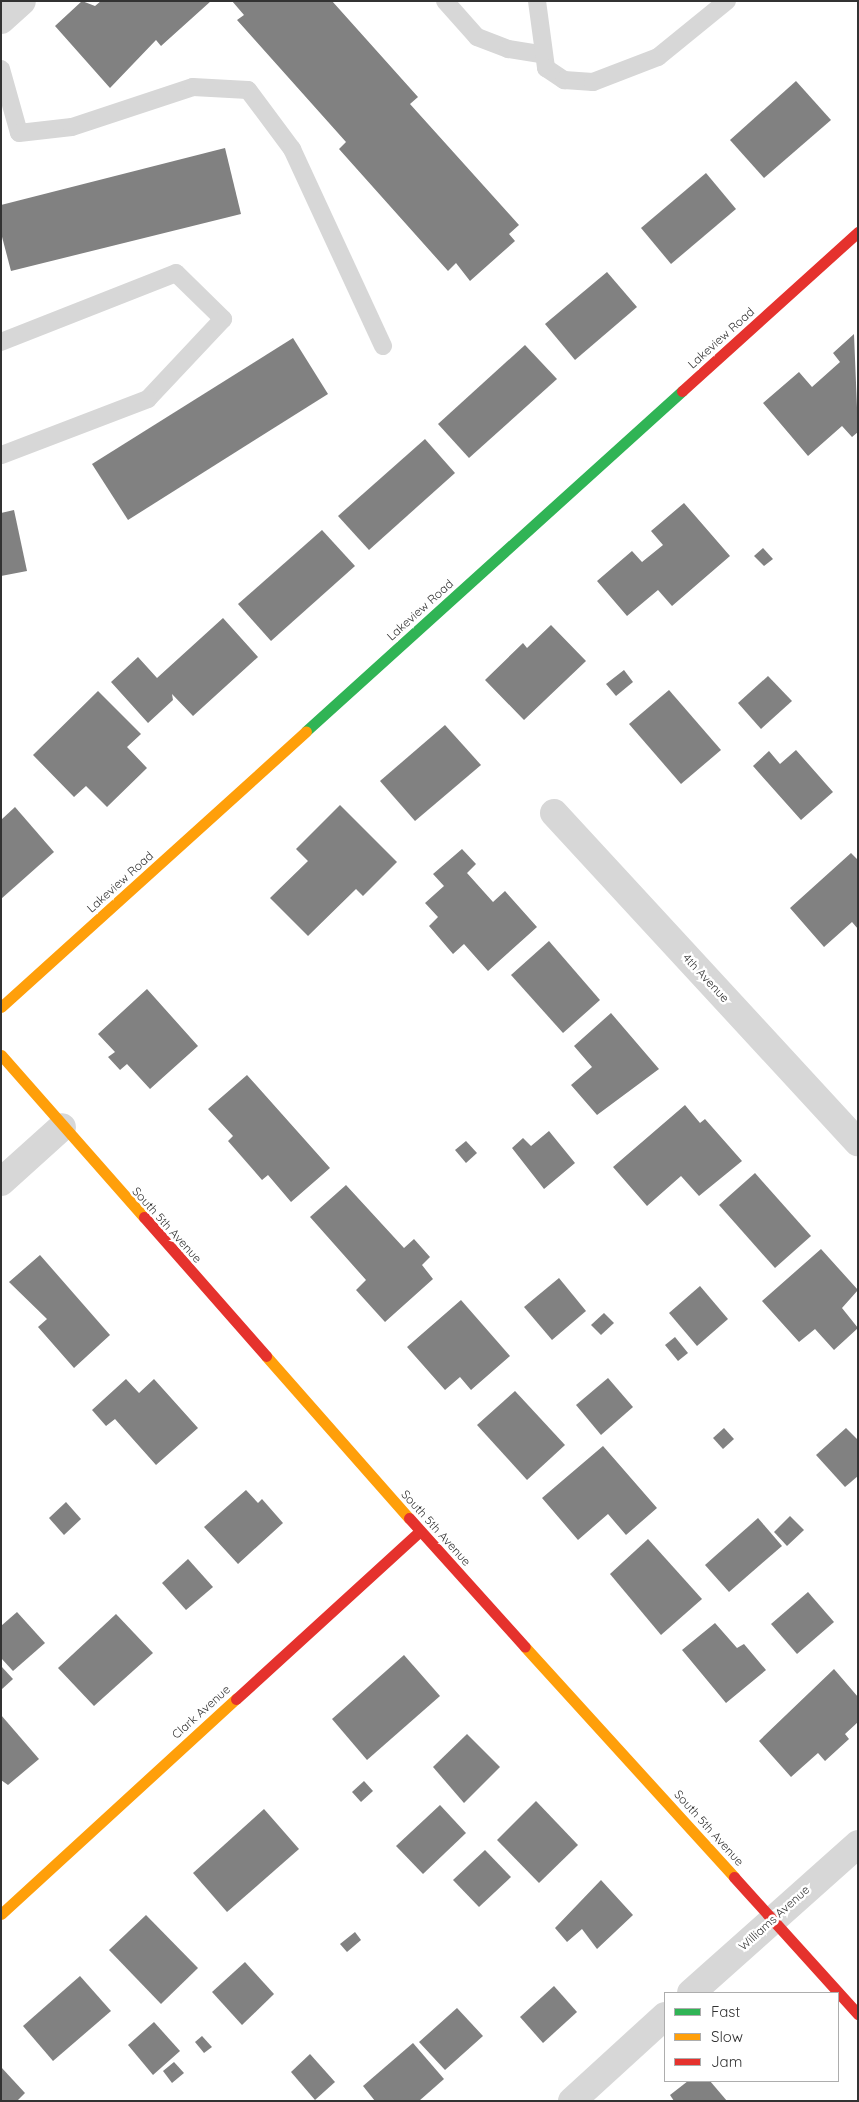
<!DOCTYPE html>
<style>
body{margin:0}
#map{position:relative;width:859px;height:2102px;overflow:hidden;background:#fff;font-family:Quicksand,sans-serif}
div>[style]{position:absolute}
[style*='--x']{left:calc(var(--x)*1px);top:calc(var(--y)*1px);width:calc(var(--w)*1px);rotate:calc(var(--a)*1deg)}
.building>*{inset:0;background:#818181}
.lane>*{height:18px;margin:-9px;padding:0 9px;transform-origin:9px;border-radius:9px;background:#d7d7d7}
.street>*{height:28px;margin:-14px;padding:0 14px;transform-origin:14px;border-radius:14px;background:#d7d7d7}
.fast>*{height:11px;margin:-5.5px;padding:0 5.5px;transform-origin:5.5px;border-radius:5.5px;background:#30b455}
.slow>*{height:11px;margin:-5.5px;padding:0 5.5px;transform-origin:5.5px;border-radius:5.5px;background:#ff9f0a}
.jam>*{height:11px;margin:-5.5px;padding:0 5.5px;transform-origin:5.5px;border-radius:5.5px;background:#e5322d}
span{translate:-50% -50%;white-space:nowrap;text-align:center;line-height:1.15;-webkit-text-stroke:5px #fff;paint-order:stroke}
.street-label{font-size:12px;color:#333}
.frame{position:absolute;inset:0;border:2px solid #333;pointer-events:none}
.legend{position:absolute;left:664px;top:1992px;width:175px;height:90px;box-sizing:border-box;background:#fff;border:1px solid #adadad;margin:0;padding:6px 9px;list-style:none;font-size:15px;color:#333}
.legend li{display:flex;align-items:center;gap:10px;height:25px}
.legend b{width:25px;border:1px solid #adadad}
</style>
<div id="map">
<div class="building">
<i style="clip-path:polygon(82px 1px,95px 6px,101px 1px,211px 1px,161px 46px,156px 40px,110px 88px,55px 26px)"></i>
<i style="clip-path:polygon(232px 1px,332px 1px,418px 97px,410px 104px,519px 225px,509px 234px,515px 241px,470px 281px,456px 263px,448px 271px,339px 149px,346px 142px,237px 20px,244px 15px)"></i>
<i style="clip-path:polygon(796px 81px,831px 120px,764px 178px,730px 140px)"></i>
<i style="clip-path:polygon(225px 148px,241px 214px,11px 271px,1px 233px,1px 205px)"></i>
<i style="clip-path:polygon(706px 173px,736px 209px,671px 264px,641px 228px)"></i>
<i style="clip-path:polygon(607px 272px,637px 307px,575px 360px,545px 324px)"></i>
<i style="clip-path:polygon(854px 334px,858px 432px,852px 437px,842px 426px,808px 456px,763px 403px,799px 372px,812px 387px,840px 362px,833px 353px)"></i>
<i style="clip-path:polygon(293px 338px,328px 394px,128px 520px,92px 464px)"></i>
<i style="clip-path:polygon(525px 345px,557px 379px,469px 458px,438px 424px)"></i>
<i style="clip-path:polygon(425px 439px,455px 473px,369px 550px,338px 516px)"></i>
<i style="clip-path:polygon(684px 503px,730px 556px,672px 606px,658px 590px,627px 616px,597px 581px,632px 551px,642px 562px,663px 545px,651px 531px)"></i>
<i style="clip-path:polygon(14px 510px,27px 571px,1px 576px,1px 513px)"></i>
<i style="clip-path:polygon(322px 530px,355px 566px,271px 641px,238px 604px)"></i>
<i style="clip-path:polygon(763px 548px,773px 559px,764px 566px,754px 556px)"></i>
<i style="clip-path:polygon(223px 618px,258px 657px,193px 716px,172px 694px,173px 700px,148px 723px,111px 682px,138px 657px,157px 678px)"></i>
<i style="clip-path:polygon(551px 625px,586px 661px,524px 720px,485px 680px,523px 643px,527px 648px)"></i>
<i style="clip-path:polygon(624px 670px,633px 682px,616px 696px,606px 684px)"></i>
<i style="clip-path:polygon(768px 676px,792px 701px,761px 729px,738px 703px)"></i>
<i style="clip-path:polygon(669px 690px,721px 750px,681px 784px,629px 724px)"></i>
<i style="clip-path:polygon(98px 691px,141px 734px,127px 747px,147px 768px,107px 807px,86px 786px,74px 797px,33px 755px)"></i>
<i style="clip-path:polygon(445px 725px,481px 765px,415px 821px,380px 781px)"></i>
<i style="clip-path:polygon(796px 750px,833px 792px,801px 820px,753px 766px,769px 751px,780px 764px)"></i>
<i style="clip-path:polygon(340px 805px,397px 862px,363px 896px,356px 889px,308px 936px,270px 898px,308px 861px,296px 849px)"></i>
<i style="clip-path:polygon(15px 807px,54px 852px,1px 899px,1px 820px)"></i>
<i style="clip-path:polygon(462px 849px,476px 864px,467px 873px,493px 902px,505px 891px,537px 927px,488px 971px,464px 944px,453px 954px,429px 926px,438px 917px,425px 903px,444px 886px,433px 874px)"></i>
<i style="clip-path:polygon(851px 853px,858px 860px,858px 929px,852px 922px,824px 947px,790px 908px)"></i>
<i style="clip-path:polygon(549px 941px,600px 1000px,563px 1033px,511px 975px)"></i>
<i style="clip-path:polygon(147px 989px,198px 1046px,150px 1089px,127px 1064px,120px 1070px,108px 1057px,115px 1052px,98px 1034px)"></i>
<i style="clip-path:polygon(611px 1013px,659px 1069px,597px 1115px,571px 1085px,592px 1067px,574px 1046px)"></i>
<i style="clip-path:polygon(247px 1075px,330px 1168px,291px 1202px,268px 1175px,262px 1180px,228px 1141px,233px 1136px,208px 1109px)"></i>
<i style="clip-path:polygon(685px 1105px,700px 1123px,705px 1119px,742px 1161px,699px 1196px,681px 1176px,647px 1206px,613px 1167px)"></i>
<i style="clip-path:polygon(549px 1131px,575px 1163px,544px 1189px,512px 1148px,523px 1138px,531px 1146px)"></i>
<i style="clip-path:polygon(466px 1141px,477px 1153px,466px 1163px,455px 1150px)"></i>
<i style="clip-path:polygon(755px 1173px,811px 1236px,775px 1268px,719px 1205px)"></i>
<i style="clip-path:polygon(346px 1185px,404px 1248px,414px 1239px,430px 1257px,422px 1265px,433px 1279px,385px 1322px,356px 1290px,366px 1280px,310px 1217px)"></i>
<i style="clip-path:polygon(821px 1249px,858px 1290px,842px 1308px,858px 1328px,834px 1350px,815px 1329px,799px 1342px,762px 1301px)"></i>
<i style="clip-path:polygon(40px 1255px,110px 1335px,74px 1368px,38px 1327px,47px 1319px,9px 1282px)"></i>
<i style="clip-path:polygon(559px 1278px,586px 1311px,552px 1340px,524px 1307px)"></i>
<i style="clip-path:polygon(700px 1286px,728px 1319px,697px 1346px,669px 1313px)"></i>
<i style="clip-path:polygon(461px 1300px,510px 1356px,471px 1390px,460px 1377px,445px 1390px,407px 1347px)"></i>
<i style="clip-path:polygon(604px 1313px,614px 1323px,601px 1335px,591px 1325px)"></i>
<i style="clip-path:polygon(675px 1337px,688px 1353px,678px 1361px,665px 1345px)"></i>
<i style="clip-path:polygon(608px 1378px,633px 1407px,601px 1435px,576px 1405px)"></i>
<i style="clip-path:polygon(126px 1379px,139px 1393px,154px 1379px,198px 1428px,156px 1465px,115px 1419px,106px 1426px,92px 1410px)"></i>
<i style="clip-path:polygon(515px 1391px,565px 1445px,527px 1480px,477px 1425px)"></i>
<i style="clip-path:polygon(724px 1428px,734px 1439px,723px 1449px,713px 1438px)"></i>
<i style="clip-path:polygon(846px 1428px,858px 1440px,858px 1476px,845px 1487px,816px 1455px)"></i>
<i style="clip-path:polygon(603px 1446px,657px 1508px,626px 1535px,608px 1514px,578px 1540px,542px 1498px)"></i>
<i style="clip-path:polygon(246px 1490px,258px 1503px,262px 1499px,283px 1523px,238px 1564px,204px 1527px)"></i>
<i style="clip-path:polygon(66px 1502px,81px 1519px,64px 1535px,49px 1518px)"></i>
<i style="clip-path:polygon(790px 1516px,804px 1530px,787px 1546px,774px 1532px)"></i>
<i style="clip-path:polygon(758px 1518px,782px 1546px,729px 1592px,705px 1565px)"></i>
<i style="clip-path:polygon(648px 1539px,702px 1599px,661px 1635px,610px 1574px)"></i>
<i style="clip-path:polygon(188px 1559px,213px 1587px,186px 1610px,162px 1583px)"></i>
<i style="clip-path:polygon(808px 1592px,834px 1622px,797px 1654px,771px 1624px)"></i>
<i style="clip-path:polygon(17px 1612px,45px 1643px,13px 1671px,1px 1658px,1px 1626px)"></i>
<i style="clip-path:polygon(116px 1614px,153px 1653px,94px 1706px,58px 1668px)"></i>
<i style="clip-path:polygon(715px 1623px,737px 1648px,744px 1644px,766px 1670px,726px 1703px,682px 1650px)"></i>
<i style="clip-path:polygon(404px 1655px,440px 1696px,367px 1760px,332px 1719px)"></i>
<i style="clip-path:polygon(1px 1666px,13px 1679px,1px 1690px)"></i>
<i style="clip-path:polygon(834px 1669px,858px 1697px,858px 1722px,845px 1734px,849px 1739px,825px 1761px,818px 1753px,791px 1777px,759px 1741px)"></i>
<i style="clip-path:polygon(1px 1715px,39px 1759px,8px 1785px,1px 1780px)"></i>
<i style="clip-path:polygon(467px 1734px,500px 1767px,464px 1803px,433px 1767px)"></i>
<i style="clip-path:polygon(364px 1781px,373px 1791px,361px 1802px,352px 1792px)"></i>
<i style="clip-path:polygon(536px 1801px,578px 1845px,539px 1883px,497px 1840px)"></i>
<i style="clip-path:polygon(440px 1805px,466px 1833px,423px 1874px,396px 1846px)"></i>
<i style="clip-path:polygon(264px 1809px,299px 1849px,227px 1912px,193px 1873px)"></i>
<i style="clip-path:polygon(485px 1850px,511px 1877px,479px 1907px,453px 1880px)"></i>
<i style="clip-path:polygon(601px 1880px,633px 1915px,597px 1949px,582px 1929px,567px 1942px,555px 1928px)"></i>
<i style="clip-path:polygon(146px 1915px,198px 1968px,161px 2004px,109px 1950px)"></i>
<i style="clip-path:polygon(355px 1932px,361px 1940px,347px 1952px,340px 1944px)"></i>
<i style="clip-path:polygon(245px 1962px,274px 1994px,242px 2025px,212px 1992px)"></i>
<i style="clip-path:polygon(80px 1976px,111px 2011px,53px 2061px,23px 2026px)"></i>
<i style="clip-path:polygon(554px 1986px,577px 2012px,543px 2043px,520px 2017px)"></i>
<i style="clip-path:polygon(457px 2008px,483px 2036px,445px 2070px,419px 2042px)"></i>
<i style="clip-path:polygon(154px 2022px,180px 2051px,153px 2075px,128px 2045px)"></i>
<i style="clip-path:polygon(202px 2036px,212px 2047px,204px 2053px,195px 2042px)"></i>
<i style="clip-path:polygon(413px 2043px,444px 2079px,419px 2101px,375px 2101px,363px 2086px)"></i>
<i style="clip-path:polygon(310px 2054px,335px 2082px,315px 2100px,291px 2072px)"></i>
<i style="clip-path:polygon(174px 2062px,184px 2073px,172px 2083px,163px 2071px)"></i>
<i style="clip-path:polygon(1px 2067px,25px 2093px,17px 2101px,1px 2101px)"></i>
<i style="clip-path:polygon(688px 2081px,710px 2081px,727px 2101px,674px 2101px,670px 2095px)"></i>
</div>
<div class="lane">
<i style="--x:445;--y:1;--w:48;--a:48.4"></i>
<i style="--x:477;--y:37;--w:33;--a:21"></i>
<i style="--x:508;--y:49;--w:33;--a:9"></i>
<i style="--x:537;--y:1;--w:68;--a:82.3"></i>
<i style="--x:546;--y:68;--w:22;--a:34"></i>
<i style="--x:564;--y:80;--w:29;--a:4"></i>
<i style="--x:593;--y:82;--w:70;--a:-21"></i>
<i style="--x:658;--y:57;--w:89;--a:-39.1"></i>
<i style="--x:1;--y:69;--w:66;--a:74.3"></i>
<i style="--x:19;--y:133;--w:53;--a:-6.5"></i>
<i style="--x:72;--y:127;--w:127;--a:-18.3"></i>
<i style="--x:193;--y:87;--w:55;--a:3.1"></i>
<i style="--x:248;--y:90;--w:74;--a:53.3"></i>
<i style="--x:292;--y:149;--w:217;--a:65.2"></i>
<i style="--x:1;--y:342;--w:188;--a:-21.5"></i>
<i style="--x:176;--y:273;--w:66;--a:44.4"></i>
<i style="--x:223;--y:319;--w:110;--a:133.2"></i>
<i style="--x:148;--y:399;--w:157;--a:159.1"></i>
</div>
<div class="street">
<i style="--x:1;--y:20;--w:28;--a:-42"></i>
<i style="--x:554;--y:813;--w:448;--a:47.3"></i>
<i style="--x:1;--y:1182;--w:82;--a:-42"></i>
<i style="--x:691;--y:1993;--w:224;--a:-41.7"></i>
<i style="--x:572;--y:2101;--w:126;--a:-42.4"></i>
</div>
<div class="fast">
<i style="--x:306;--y:731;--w:507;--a:-42.12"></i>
</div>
<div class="slow">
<i style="--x:1;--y:1007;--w:411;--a:-42.1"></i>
<i style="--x:1;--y:1055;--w:216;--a:48.6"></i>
<i style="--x:266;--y:1356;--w:216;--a:48.6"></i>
<i style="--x:525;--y:1647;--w:311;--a:47.7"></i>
<i style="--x:1;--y:1914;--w:319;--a:-42.5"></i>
</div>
<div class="jam">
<i style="--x:682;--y:391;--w:237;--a:-42.1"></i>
<i style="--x:144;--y:1217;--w:185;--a:48.7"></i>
<i style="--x:409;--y:1518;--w:173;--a:48"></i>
<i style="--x:236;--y:1699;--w:249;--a:-42.4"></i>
<i style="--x:734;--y:1877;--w:185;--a:47.9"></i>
</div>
<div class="street-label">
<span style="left:721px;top:338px;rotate:-42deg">Lakeview Road</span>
<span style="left:420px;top:610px;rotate:-42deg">Lakeview Road</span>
<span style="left:120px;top:882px;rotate:-42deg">Lakeview Road</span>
<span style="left:706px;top:978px;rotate:47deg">4th Avenue</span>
<span style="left:167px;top:1225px;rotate:48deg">South 5th Avenue</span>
<span style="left:436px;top:1528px;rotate:48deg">South 5th Avenue</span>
<span style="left:201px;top:1712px;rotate:-42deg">Clark Avenue</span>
<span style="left:709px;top:1828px;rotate:48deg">South 5th Avenue</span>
<span style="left:774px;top:1918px;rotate:-42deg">Williams Avenue</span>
</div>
<div class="frame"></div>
<ul class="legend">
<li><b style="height:6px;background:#30b455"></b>Fast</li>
<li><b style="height:6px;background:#ff9f0a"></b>Slow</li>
<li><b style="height:6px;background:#e5322d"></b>Jam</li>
</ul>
</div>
